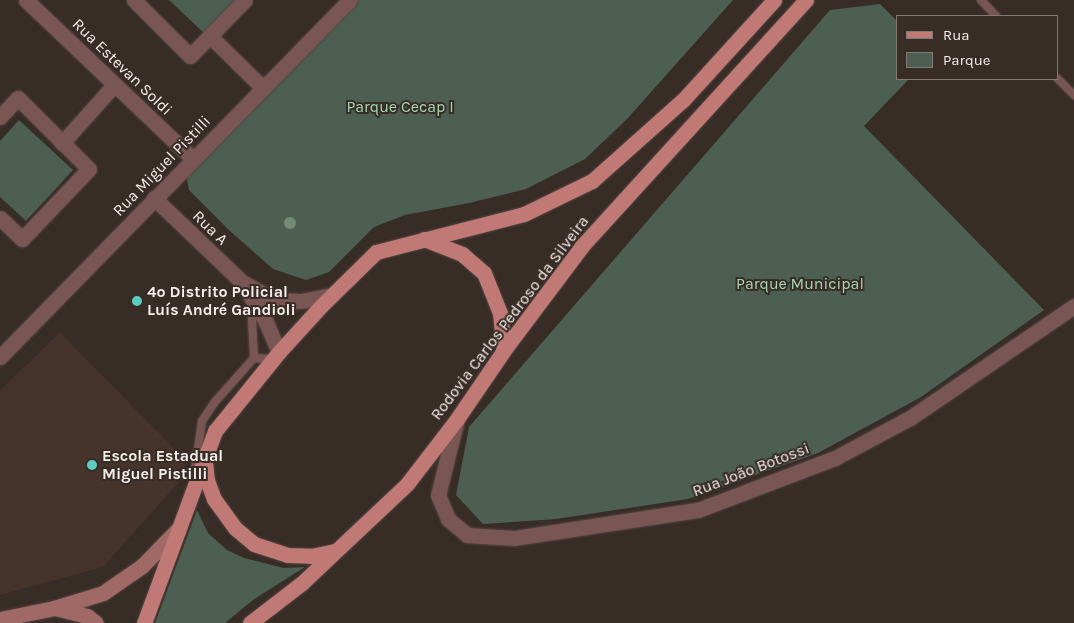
<!DOCTYPE html>
<meta charset="utf-8">
<style>
body{margin:0}
#map{position:relative;width:1074px;height:623px;overflow:hidden;background:#382c27;font-family:Karla,sans-serif}
div>[style]{position:absolute}
[style*='--x']{left:calc(var(--x)*1px);top:calc(var(--y)*1px);width:calc(var(--w)*1px);rotate:calc(var(--a)*1deg)}
.built>*{inset:0;background:#46332c}
.green>*{inset:0;background:#4d5e52}
.roads{filter:drop-shadow(0 0 1px #534742) drop-shadow(0 0 1px #534742)}
.service>*{height:8px;margin:-4px;padding:0 4px;transform-origin:4px;border-radius:4px;background:#795553}
.minor>*{height:15px;margin:-7.5px;padding:0 7.5px;transform-origin:7.5px;border-radius:7.5px;background:#795553}
.secondary>*{height:15px;margin:-7.5px;padding:0 7.5px;transform-origin:7.5px;border-radius:7.5px;background:#a16966}
.primary>*{height:15px;margin:-7.5px;padding:0 7.5px;transform-origin:7.5px;border-radius:7.5px;background:#c07975}
.trees>*{width:12px;height:12px;margin:-6px;border-radius:50%;background:#738b74}
.dots>*{width:14px;height:14px;translate:-50% -50%;box-sizing:border-box;border:2px solid #382c27;border-radius:50%}
span{translate:-50% -50%;white-space:nowrap;text-align:center;line-height:1.15;-webkit-text-stroke:4px #382c27;paint-order:stroke}
.street-label{font-size:16px;color:#f6eeeb}
.park-label{font-size:16px;color:#a4d9b3}
.poi-label{font-size:16px;color:#f6eeeb;font-weight:700}
.left{translate:0 -50%;text-align:left}
.legend{position:absolute;left:896px;top:15px;width:162px;height:65px;box-sizing:border-box;background:#382c27;border:1px solid #847a75;margin:0;padding:6px 9px;list-style:none;font-size:15px;color:#f6eeeb}
.legend li{display:flex;align-items:center;gap:10px;height:25px}
.legend b{width:25px;border:1px solid #847a75}
</style>
<div id="map">
<div class="built">
<i style="clip-path:polygon(60px 332px,182px 457px,187px 473px,103px 567px,0 595px,0 391px)"></i>
</div>
<div class="green">
<i style="clip-path:polygon(169px 0,236px 0,205px 34px)"></i>
<i style="clip-path:polygon(355px 0,733px 0,627px 119px,585px 159px,526px 189px,469px 203px,405px 215px,374px 227px,329px 272px,306px 280px,273px 269px,230px 231px,189px 190px,186px 174px)"></i>
<i style="clip-path:polygon(880px 4px,898px 22px,898px 79px,909px 79px,864px 126px,1044px 310px,921px 397px,818px 453px,688px 499px,556px 519px,483px 524px,456px 495px,469px 427px,830px 10px)"></i>
<i style="clip-path:polygon(19px 120px,73px 170px,26px 221px,0 197px,0 141px)"></i>
<i style="clip-path:polygon(197px 510px,208px 533px,227px 550px,244px 558px,284px 568px,305px 567px,253px 600px,225px 623px,155px 623px)"></i>
</div>
<div class="roads">
<div class="service">
<i style="--x:981;--y:0;--w:22;--a:47"></i>
<i style="--x:1058;--y:79;--w:23;--a:45"></i>
<i style="--x:251;--y:302;--w:56;--a:86.9"></i>
<i style="--x:195;--y:470;--w:49;--a:-81.9"></i>
<i style="--x:202;--y:421;--w:22;--a:-56"></i>
<i style="--x:214;--y:403;--w:60;--a:-48.4"></i>
<i style="--x:254;--y:358;--w:18;--a:3"></i>
</div>
<div class="minor">
<i style="--x:26;--y:0;--w:231;--a:43.6"></i>
<i style="--x:134;--y:0;--w:79;--a:45"></i>
<i style="--x:190;--y:56;--w:78;--a:-45.5"></i>
<i style="--x:210;--y:36;--w:74;--a:44.5"></i>
<i style="--x:0;--y:117;--w:26;--a:-47"></i>
<i style="--x:18;--y:98;--w:100;--a:45"></i>
<i style="--x:89;--y:169;--w:97;--a:133.7"></i>
<i style="--x:22;--y:239;--w:30;--a:-136"></i>
<i style="--x:62;--y:143;--w:78;--a:-48.1"></i>
<i style="--x:154;--y:198;--w:122;--a:43.7"></i>
<i style="--x:242;--y:282;--w:37;--a:29"></i>
<i style="--x:274;--y:300;--w:27;--a:2"></i>
<i style="--x:301;--y:301;--w:32;--a:-11"></i>
<i style="--x:242;--y:282;--w:47;--a:59"></i>
<i style="--x:266;--y:322;--w:33;--a:67"></i>
<i style="--x:0;--y:357;--w:500;--a:-45.6"></i>
<i style="--x:457;--y:419;--w:78;--a:104"></i>
<i style="--x:438;--y:495;--w:26;--a:67"></i>
<i style="--x:448;--y:519;--w:25;--a:40"></i>
<i style="--x:467;--y:535;--w:47;--a:3.7"></i>
<i style="--x:514;--y:538;--w:186;--a:-8.7"></i>
<i style="--x:698;--y:510;--w:147;--a:-20.8"></i>
<i style="--x:835;--y:458;--w:85;--a:-28.1"></i>
<i style="--x:910;--y:418;--w:199;--a:-34.3"></i>
</div>
<div class="secondary">
<i style="--x:55;--y:608;--w:33;--a:14"></i>
<i style="--x:87;--y:616;--w:11;--a:38"></i>
<i style="--x:0;--y:619;--w:55;--a:-11.5"></i>
<i style="--x:54;--y:608;--w:51;--a:-17"></i>
<i style="--x:103;--y:593;--w:47;--a:-34.7"></i>
<i style="--x:142;--y:566;--w:52;--a:-45.8"></i>
</div>
<div class="primary">
<i style="--x:424;--y:239;--w:41;--a:21.5"></i>
<i style="--x:462;--y:254;--w:29;--a:41"></i>
<i style="--x:484;--y:273;--w:43;--a:68.2"></i>
<i style="--x:500;--y:313;--w:37;--a:84"></i>
<i style="--x:205;--y:462;--w:18;--a:84"></i>
<i style="--x:207;--y:480;--w:20;--a:70"></i>
<i style="--x:214;--y:499;--w:36;--a:54"></i>
<i style="--x:235;--y:528;--w:25;--a:40"></i>
<i style="--x:254;--y:544;--w:35;--a:18"></i>
<i style="--x:287;--y:555;--w:24;--a:2"></i>
<i style="--x:311;--y:556;--w:24;--a:-12"></i>
<i style="--x:144;--y:623;--w:205;--a:-69.7"></i>
<i style="--x:215;--y:431;--w:102;--a:-51"></i>
<i style="--x:279;--y:352;--w:62;--a:-47.6"></i>
<i style="--x:321;--y:306;--w:77;--a:-44.5"></i>
<i style="--x:376;--y:252;--w:153;--a:-14.4"></i>
<i style="--x:524;--y:214;--w:76;--a:-25.9"></i>
<i style="--x:592;--y:181;--w:123;--a:-41.7"></i>
<i style="--x:684;--y:99;--w:134;--a:-47.7"></i>
<i style="--x:250;--y:623;--w:66;--a:-37.6"></i>
<i style="--x:302;--y:583;--w:144;--a:-43.3"></i>
<i style="--x:407;--y:484;--w:82;--a:-52.4"></i>
<i style="--x:457;--y:419;--w:83;--a:-55.7"></i>
<i style="--x:504;--y:350;--w:130;--a:-53.1"></i>
<i style="--x:582;--y:246;--w:333;--a:-47.7"></i>
</div>
</div>
<div class="trees">
<i style="left:290px;top:223px"></i>
</div>
<div class="dots">
<i style="left:137px;top:301px;background:#5acebe"></i>
<i style="left:92px;top:465px;background:#5acebe"></i>
</div>
<div class="street-label">
<span style="left:122px;top:67px;rotate:44deg">Rua Estevan Soldi</span>
<span style="left:162px;top:166px;rotate:-46deg">Rua Miguel Pistilli</span>
<span style="left:210px;top:228px;rotate:44deg">Rua A</span>
<span style="left:510px;top:318px;rotate:-53deg">Rodovia Carlos Pedroso da Silveira</span>
<span style="left:751px;top:470px;rotate:-21deg">Rua João Botossi</span>
</div>
<div class="park-label">
<span style="left:400px;top:107px">Parque Cecap I</span>
<span style="left:800px;top:284px">Parque Municipal</span>
</div>
<div class="poi-label">
<span class="left" style="left:147px;top:301px">4º Distrito Policial<br>Luís André Gandioli</span>
<span class="left" style="left:102px;top:465px">Escola Estadual<br>Miguel Pistilli</span>
</div>
<ul class="legend">
<li><b style="height:6px;background:#c07975"></b>Rua</li>
<li><b style="height:14px;background:#4d5e52"></b>Parque</li>
</ul>
</div>
